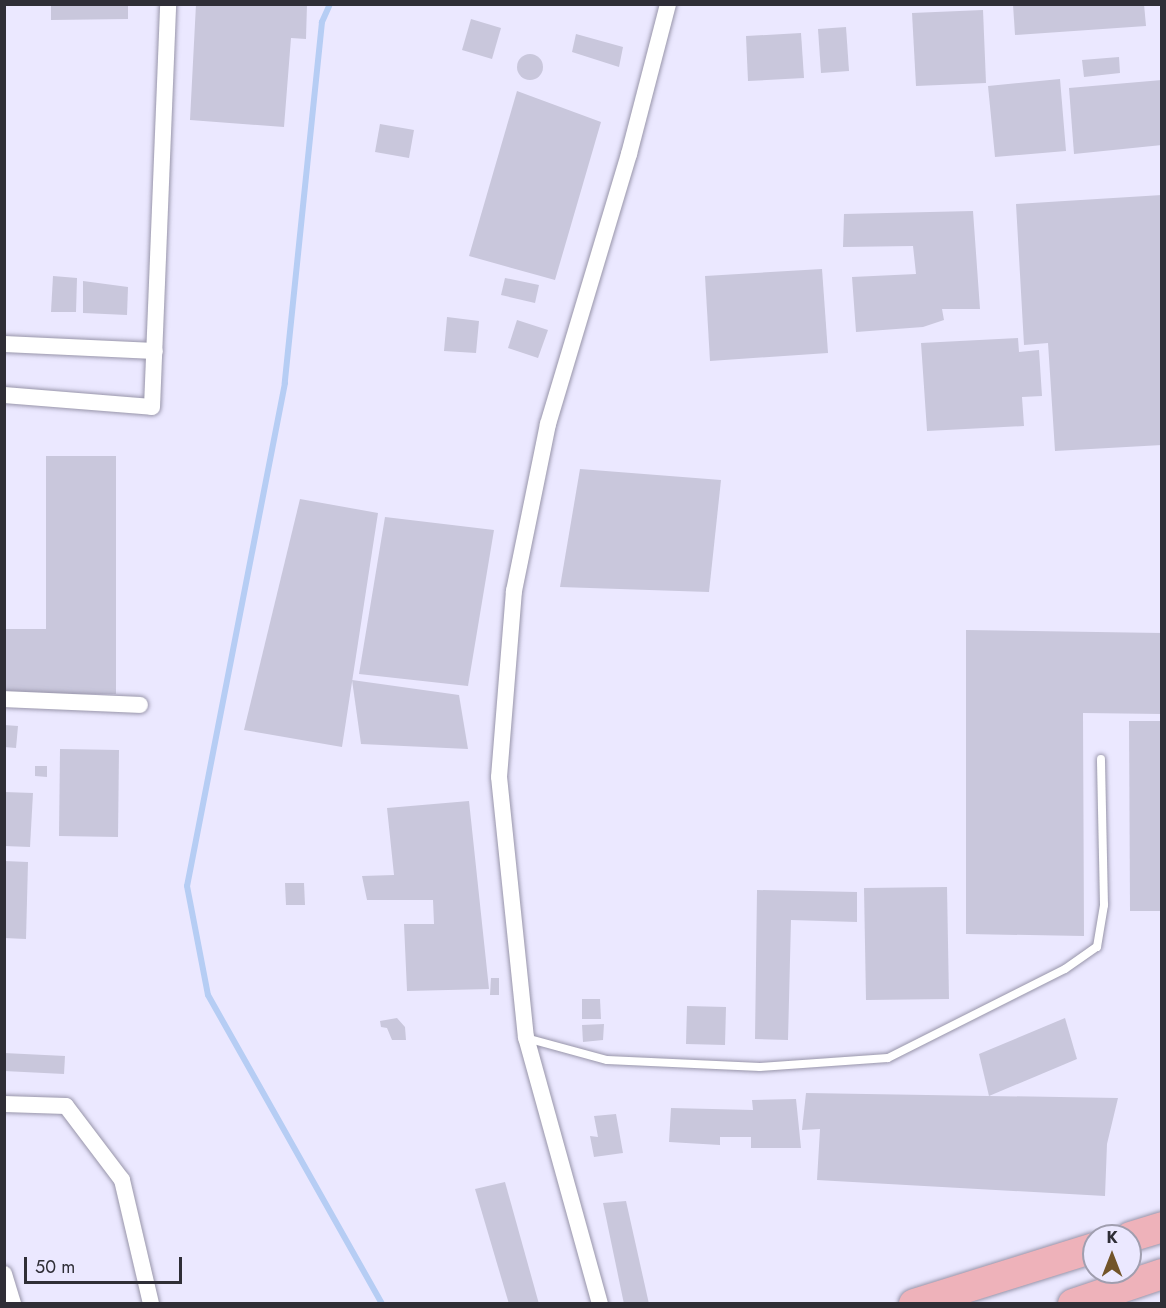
<!DOCTYPE html>
<style>
body{margin:0}
#map{position:relative;width:1166px;height:1308px;overflow:hidden;background:#ebe8ff;font-family:Jost,sans-serif}
div>[style]{position:absolute}
[style*='--x']{left:calc(var(--x)*1px);top:calc(var(--y)*1px);width:calc(var(--w)*1px);rotate:calc(var(--a)*1deg)}
.stream>*{height:6px;margin:-3px;padding:0 3px;transform-origin:3px;border-radius:3px;background:#b6cdf4}
.building>*{inset:0;background:#c9c7dc}
.round{border-radius:50%}
.roads{filter:drop-shadow(0 0 2px #9895aa) drop-shadow(0 0 2px #9895aa)}
.lane>*{height:8px;margin:-4px;padding:0 4px;transform-origin:4px;border-radius:4px;background:#fff}
.street>*{height:16px;margin:-8px;padding:0 8px;transform-origin:8px;border-radius:8px;background:#fff}
.highway>*{height:30px;margin:-15px;padding:0 15px;transform-origin:15px;border-radius:15px;background:#eeb2ba}
span{translate:-50% -50%;white-space:nowrap;text-align:center;line-height:1.15;-webkit-text-stroke:5px #ebe8ff;paint-order:stroke}
.frame{position:absolute;inset:0;border:6px solid #2f2e36;pointer-events:none}
.north{position:absolute;left:1082px;top:1224px;width:60px;height:60px;box-sizing:border-box;background:#ebe8ff;border:2px solid #a09eaf;border-radius:50%;rotate:0deg;font-size:16px;font-weight:700;line-height:24px;text-align:center;color:#2f2e36}
.north::after{content:'';display:block;margin:auto;width:21px;height:27px;background:#725429;clip-path:polygon(50% 0,100% 100%,50% 72%,0 100%)}
.scale{position:absolute;left:24px;top:1257px;width:158px;height:27px;box-sizing:border-box;border:3px solid #2f2e36;border-top:0;padding-left:8px;font-size:18px;line-height:21px;white-space:nowrap;color:#2f2e36;-webkit-text-stroke:4px #ebe8ff;paint-order:stroke}
</style>
<div id="map">
<div class="stream">
<i style="--x:330;--y:4;--w:20;--a:114"></i>
<i style="--x:322;--y:22;--w:363;--a:95.9"></i>
<i style="--x:285;--y:383;--w:512;--a:101.02"></i>
<i style="--x:187;--y:886;--w:111;--a:79.1"></i>
<i style="--x:208;--y:995;--w:355;--a:60.6"></i>
</div>
<div class="building">
<i style="clip-path:polygon(196px 4px,307px 4px,306px 39px,291px 38px,284px 127px,190px 120px)"></i>
<i style="clip-path:polygon(1013px 4px,1144px 4px,1146px 26px,1015px 35px)"></i>
<i style="clip-path:polygon(51px 5px,128px 5px,128px 19px,51px 20px)"></i>
<i style="clip-path:polygon(983px 10px,986px 83px,916px 86px,912px 13px)"></i>
<i style="clip-path:polygon(471px 19px,501px 28px,492px 59px,462px 50px)"></i>
<i style="clip-path:polygon(846px 27px,849px 71px,821px 73px,818px 29px)"></i>
<i style="clip-path:polygon(801px 33px,804px 78px,748px 81px,746px 36px)"></i>
<i style="clip-path:polygon(576px 34px,623px 47px,619px 67px,572px 52px)"></i>
<i class="round" style="left:517px;top:54px;width:26px;height:26px"></i>
<i style="clip-path:polygon(1119px 57px,1120px 73px,1084px 77px,1082px 60px)"></i>
<i style="clip-path:polygon(1060px 79px,1066px 151px,995px 157px,988px 86px)"></i>
<i style="clip-path:polygon(1162px 80px,1162px 145px,1074px 154px,1069px 88px)"></i>
<i style="clip-path:polygon(517px 91px,601px 122px,555px 280px,469px 256px)"></i>
<i style="clip-path:polygon(380px 124px,414px 130px,409px 158px,375px 152px)"></i>
<i style="clip-path:polygon(1162px 195px,1162px 445px,1055px 451px,1048px 343px,1024px 345px,1016px 204px)"></i>
<i style="clip-path:polygon(973px 211px,980px 309px,942px 309px,944px 320px,923px 327px,856px 332px,852px 277px,916px 274px,913px 246px,843px 247px,844px 214px)"></i>
<i style="clip-path:polygon(822px 269px,828px 353px,710px 361px,705px 276px)"></i>
<i style="clip-path:polygon(53px 276px,77px 278px,76px 312px,51px 312px)"></i>
<i style="clip-path:polygon(505px 278px,539px 285px,535px 303px,501px 295px)"></i>
<i style="clip-path:polygon(83px 281px,128px 287px,127px 315px,83px 313px)"></i>
<i style="clip-path:polygon(447px 317px,479px 321px,476px 353px,444px 351px)"></i>
<i style="clip-path:polygon(517px 320px,548px 330px,538px 358px,508px 348px)"></i>
<i style="clip-path:polygon(1018px 338px,1019px 352px,1039px 350px,1042px 396px,1022px 397px,1024px 426px,927px 431px,921px 343px)"></i>
<i style="clip-path:polygon(46px 456px,116px 456px,116px 694px,4px 694px,4px 629px,46px 629px)"></i>
<i style="clip-path:polygon(580px 469px,721px 480px,709px 592px,560px 587px)"></i>
<i style="clip-path:polygon(300px 499px,378px 513px,342px 747px,244px 730px)"></i>
<i style="clip-path:polygon(385px 517px,494px 530px,468px 686px,359px 674px)"></i>
<i style="clip-path:polygon(966px 630px,1162px 633px,1162px 714px,1083px 713px,1084px 936px,966px 934px)"></i>
<i style="clip-path:polygon(352px 680px,459px 695px,468px 749px,361px 744px)"></i>
<i style="clip-path:polygon(1129px 721px,1162px 721px,1162px 911px,1130px 911px)"></i>
<i style="clip-path:polygon(4px 725px,18px 726px,16px 748px,4px 747px)"></i>
<i style="clip-path:polygon(60px 749px,119px 750px,118px 837px,59px 836px)"></i>
<i style="clip-path:polygon(35px 766px,47px 766px,47px 777px,35px 776px)"></i>
<i style="clip-path:polygon(4px 792px,33px 793px,30px 847px,4px 846px)"></i>
<i style="clip-path:polygon(469px 801px,489px 989px,407px 991px,404px 924px,434px 924px,433px 900px,367px 900px,362px 876px,394px 875px,387px 808px)"></i>
<i style="clip-path:polygon(4px 861px,28px 862px,26px 939px,4px 938px)"></i>
<i style="clip-path:polygon(285px 883px,304px 883px,305px 905px,286px 905px)"></i>
<i style="clip-path:polygon(947px 887px,949px 999px,866px 1000px,864px 888px)"></i>
<i style="clip-path:polygon(757px 890px,857px 892px,857px 922px,791px 920px,788px 1040px,755px 1039px)"></i>
<i style="clip-path:polygon(491px 978px,499px 978px,499px 995px,490px 995px)"></i>
<i style="clip-path:polygon(582px 999px,600px 999px,601px 1019px,582px 1019px)"></i>
<i style="clip-path:polygon(687px 1006px,726px 1007px,725px 1045px,686px 1044px)"></i>
<i style="clip-path:polygon(397px 1018px,405px 1027px,406px 1040px,392px 1040px,387px 1028px,381px 1027px,380px 1021px)"></i>
<i style="clip-path:polygon(1065px 1018px,1077px 1059px,989px 1096px,979px 1054px)"></i>
<i style="clip-path:polygon(604px 1024px,603px 1040px,583px 1042px,582px 1025px)"></i>
<i style="clip-path:polygon(4px 1053px,65px 1056px,64px 1074px,4px 1071px)"></i>
<i style="clip-path:polygon(806px 1093px,1118px 1098px,1107px 1144px,1105px 1196px,817px 1180px,820px 1129px,802px 1130px)"></i>
<i style="clip-path:polygon(796px 1099px,801px 1148px,751px 1148px,751px 1137px,720px 1137px,720px 1145px,669px 1142px,671px 1108px,753px 1110px,752px 1100px)"></i>
<i style="clip-path:polygon(616px 1114px,623px 1153px,594px 1157px,590px 1136px,598px 1137px,594px 1116px)"></i>
<i style="clip-path:polygon(505px 1182px,539px 1304px,509px 1304px,475px 1189px)"></i>
<i style="clip-path:polygon(626px 1201px,649px 1304px,624px 1304px,603px 1203px)"></i>
</div>
<div class="roads">
<div class="lane">
<i style="--x:526;--y:1038;--w:84;--a:15.2"></i>
<i style="--x:607;--y:1060;--w:153;--a:2.6"></i>
<i style="--x:760;--y:1067;--w:128;--a:-4"></i>
<i style="--x:888;--y:1058;--w:198;--a:-26.7"></i>
<i style="--x:1065;--y:969;--w:39;--a:-35"></i>
<i style="--x:1097;--y:947;--w:43;--a:-80.5"></i>
<i style="--x:1104;--y:905;--w:146;--a:-91.2"></i>
</div>
<div class="street">
<i style="--x:4;--y:344;--w:151;--a:2.7"></i>
<i style="--x:4;--y:395;--w:148;--a:4.6"></i>
<i style="--x:152;--y:407;--w:403;--a:-87.7"></i>
<i style="--x:4;--y:699;--w:136;--a:2.5"></i>
<i style="--x:4;--y:1104;--w:62;--a:1.8"></i>
<i style="--x:66;--y:1106;--w:93;--a:52.9"></i>
<i style="--x:122;--y:1180;--w:127;--a:76.8"></i>
<i style="--x:4;--y:1274;--w:31;--a:73"></i>
<i style="--x:600;--y:1304;--w:276;--a:-105.5"></i>
<i style="--x:526;--y:1038;--w:262;--a:-95.9"></i>
<i style="--x:499;--y:777;--w:187;--a:-85.4"></i>
<i style="--x:514;--y:591;--w:170;--a:-78.5"></i>
<i style="--x:548;--y:424;--w:282;--a:-73.3"></i>
<i style="--x:629;--y:154;--w:155;--a:-75.4"></i>
</div>
<div class="highway">
<i style="--x:1130;--y:1237;--w:34;--a:-17"></i>
<i style="--x:914;--y:1304;--w:189;--a:-17.3"></i>
<i style="--x:1073;--y:1304;--w:94;--a:-18.6"></i>
</div>
</div>
<div class="frame"></div>
<div class="north">K</div>
<div class="scale">50 m</div>
</div>
